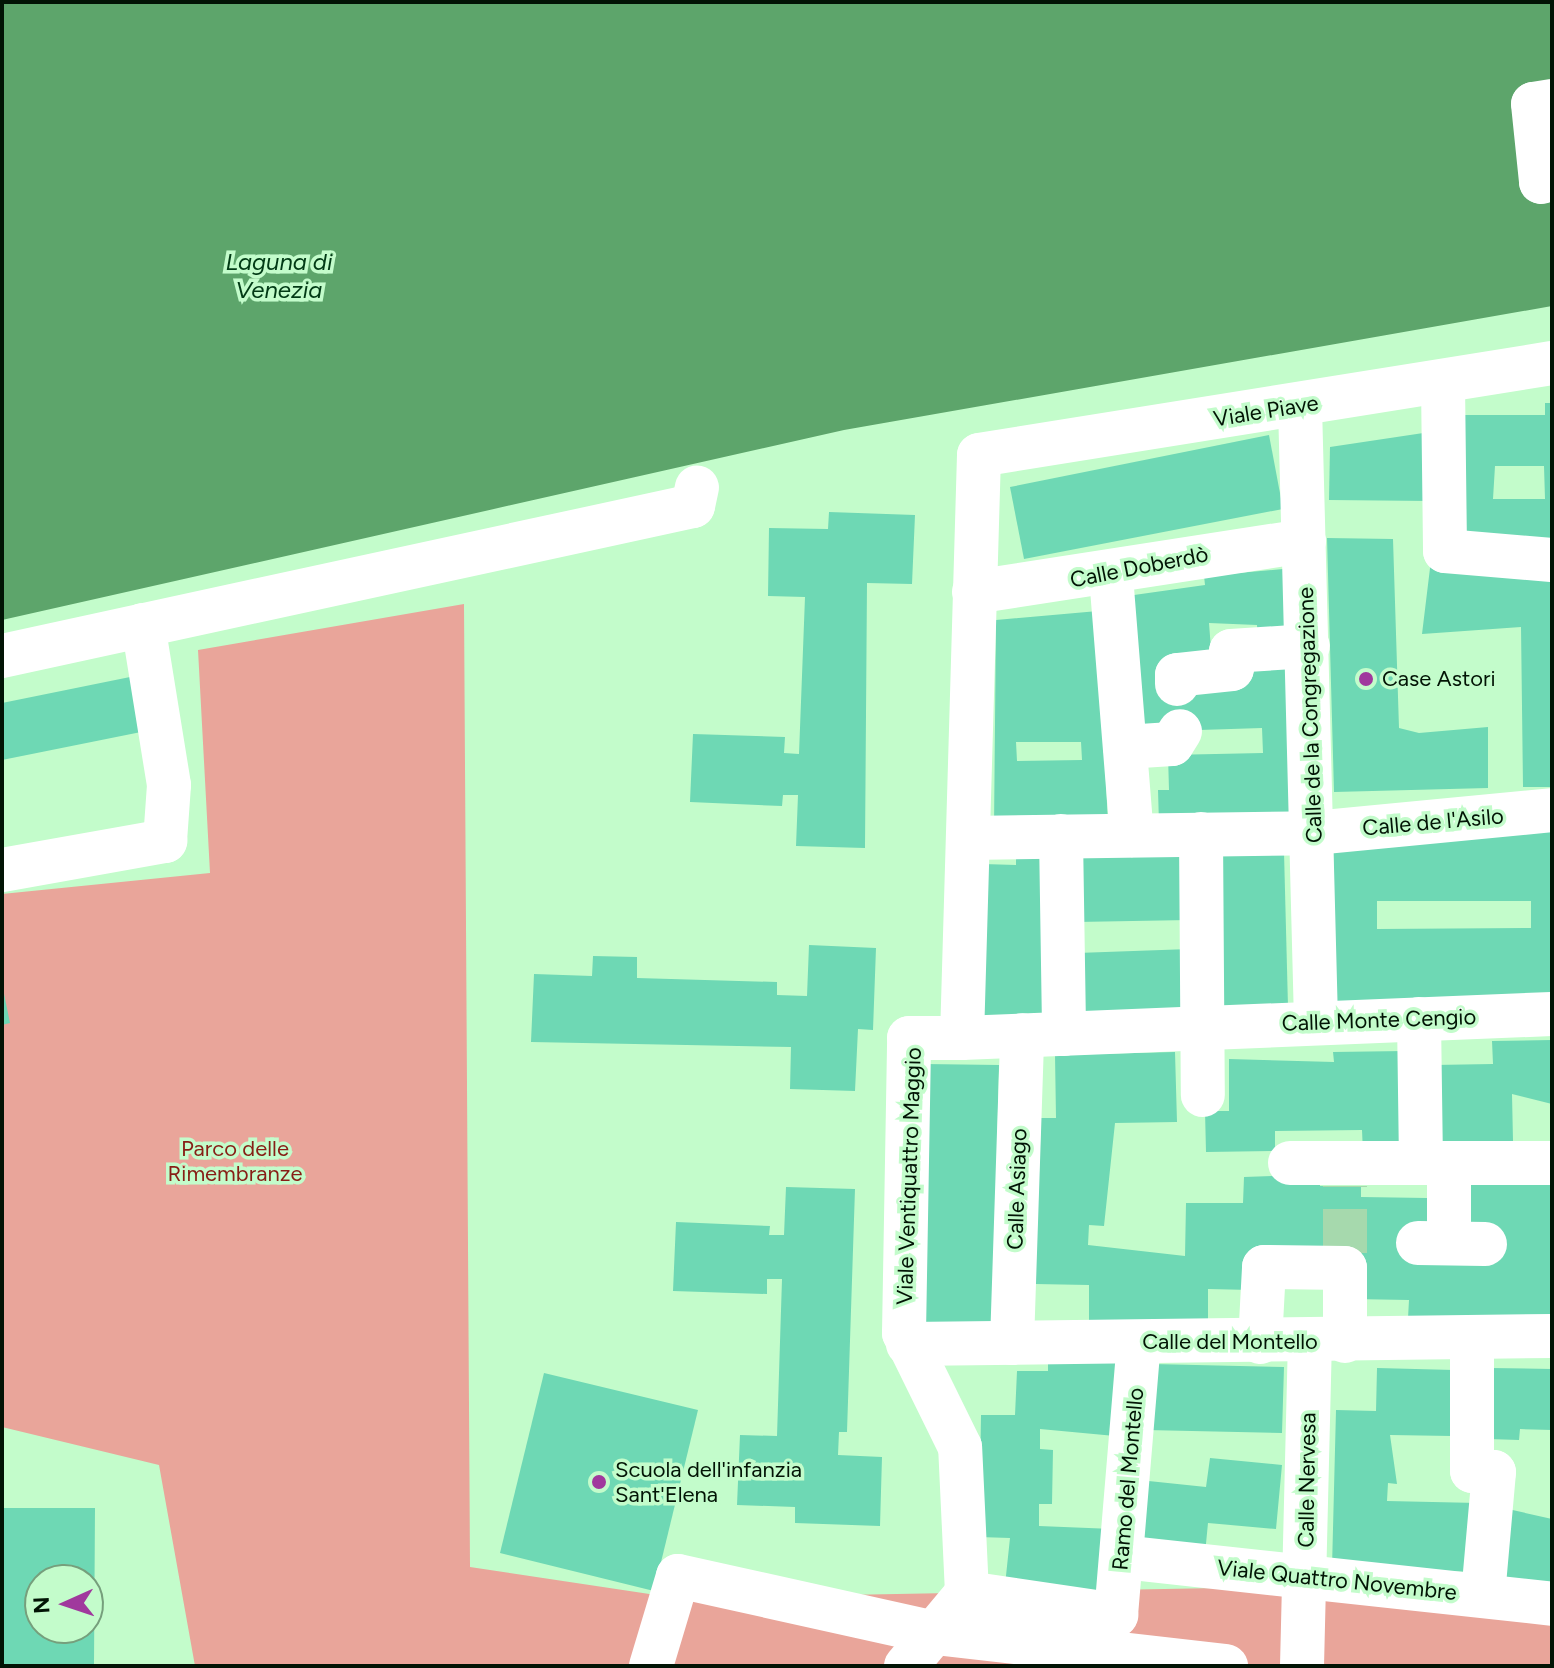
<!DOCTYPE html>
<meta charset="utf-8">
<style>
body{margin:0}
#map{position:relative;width:1554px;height:1668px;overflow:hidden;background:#c3fccb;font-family:Figtree,sans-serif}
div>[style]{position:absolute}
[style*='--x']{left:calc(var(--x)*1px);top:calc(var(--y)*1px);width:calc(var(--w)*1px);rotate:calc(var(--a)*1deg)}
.green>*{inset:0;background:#e9a59a}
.water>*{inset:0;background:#5da56b}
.building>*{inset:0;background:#6ed8b4}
.minor-tunnel>*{height:44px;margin-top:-22px;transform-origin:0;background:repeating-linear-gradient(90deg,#a6d9ad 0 44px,transparent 0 66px)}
.minor>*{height:44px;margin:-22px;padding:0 22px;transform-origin:22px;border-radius:22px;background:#fff}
.dots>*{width:22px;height:22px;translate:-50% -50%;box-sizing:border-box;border:4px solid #c3fccb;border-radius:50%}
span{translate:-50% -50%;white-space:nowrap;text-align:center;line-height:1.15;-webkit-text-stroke:7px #c3fccb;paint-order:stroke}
.street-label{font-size:22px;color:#021405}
.poi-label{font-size:22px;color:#021405}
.left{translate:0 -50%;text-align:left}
.park-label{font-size:22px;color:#871e16}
.water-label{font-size:24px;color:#013a15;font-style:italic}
.frame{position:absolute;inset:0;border:4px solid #021405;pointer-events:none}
.north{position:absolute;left:24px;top:1564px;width:80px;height:80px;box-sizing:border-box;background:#c3fccb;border:2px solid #769f7c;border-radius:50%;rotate:267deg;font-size:22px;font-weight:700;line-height:32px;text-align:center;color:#021405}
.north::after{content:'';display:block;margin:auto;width:28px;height:36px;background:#a0399d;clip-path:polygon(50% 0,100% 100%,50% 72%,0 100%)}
</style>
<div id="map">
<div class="green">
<i style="clip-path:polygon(464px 604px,470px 1567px,676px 1598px,1326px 1586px,1552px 1617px,1552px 1666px,195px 1666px,159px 1465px,2px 1427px,2px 894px,210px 873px,198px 650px)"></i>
</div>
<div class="water">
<i style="clip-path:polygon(2px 2px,1552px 2px,1552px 306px,844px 430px,2px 620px)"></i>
</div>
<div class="building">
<i style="clip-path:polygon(evenodd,1545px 403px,1552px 403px,1552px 549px,1459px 537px,1457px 415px,1545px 415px,1545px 403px,1495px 466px,1544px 466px,1545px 499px,1493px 499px,1495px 466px)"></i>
<i style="clip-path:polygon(1430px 432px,1431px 501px,1329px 500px,1330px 447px)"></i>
<i style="clip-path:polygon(1269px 435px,1283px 509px,1024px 559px,1010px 487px)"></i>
<i style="clip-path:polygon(829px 512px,915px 515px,912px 584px,867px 583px,865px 848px,796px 846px,798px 795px,783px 795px,782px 806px,690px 802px,693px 734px,785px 737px,784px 753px,799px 754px,805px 597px,768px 596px,769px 528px,828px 529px)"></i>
<i style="clip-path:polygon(1327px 538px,1393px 539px,1399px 728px,1419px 733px,1488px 727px,1488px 788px,1334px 792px)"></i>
<i style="clip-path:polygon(1431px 560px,1552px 581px,1552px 787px,1523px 787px,1521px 627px,1422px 634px)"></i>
<i style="clip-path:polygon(1283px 569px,1291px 638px,1258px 641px,1257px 625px,1209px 623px,1212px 662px,1292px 662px,1298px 822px,1159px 824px,1158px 790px,1169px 790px,1168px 755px,1263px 753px,1262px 728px,1137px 732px,1127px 596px,1205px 585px,1204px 576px)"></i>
<i style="clip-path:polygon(evenodd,1098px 611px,1108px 825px,994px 827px,996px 620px,1098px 611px,1016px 742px,1081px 742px,1082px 760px,1017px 761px,1016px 742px)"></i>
<i style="clip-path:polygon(135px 676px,146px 731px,2px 760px,2px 703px)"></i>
<i style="clip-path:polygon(evenodd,1552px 827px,1552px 994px,1335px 1003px,1333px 845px,1552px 827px,1377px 901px,1531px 901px,1531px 928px,1377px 929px,1377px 901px)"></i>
<i style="clip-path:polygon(1284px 852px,1288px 1007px,1221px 1010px,1216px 854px)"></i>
<i style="clip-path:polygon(1016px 855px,1049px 855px,1049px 1023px,983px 1023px,983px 864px,1016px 865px)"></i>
<i style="clip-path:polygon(1188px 855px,1189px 920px,1076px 922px,1074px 856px)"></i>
<i style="clip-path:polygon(809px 945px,876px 948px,873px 1030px,858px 1029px,855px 1091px,790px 1089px,791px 1047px,531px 1042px,534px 974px,592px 976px,593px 956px,637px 957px,637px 978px,777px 982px,777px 995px,807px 996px)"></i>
<i style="clip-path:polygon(1190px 949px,1192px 1016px,1079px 1019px,1077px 953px)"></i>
<i style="clip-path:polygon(2px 984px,10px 1023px,2px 1025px)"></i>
<i style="clip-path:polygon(1552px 1040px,1552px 1104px,1512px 1094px,1513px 1141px,1435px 1142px,1434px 1065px,1493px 1064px,1492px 1041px)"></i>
<i style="clip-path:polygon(1405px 1051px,1407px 1152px,1363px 1153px,1362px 1130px,1275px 1131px,1275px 1151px,1206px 1152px,1205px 1111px,1229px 1111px,1229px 1059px,1334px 1062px,1333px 1052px)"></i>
<i style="clip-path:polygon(1175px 1052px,1177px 1122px,1115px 1123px,1104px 1226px,1089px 1225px,1088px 1245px,1185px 1256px,1186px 1203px,1243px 1203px,1244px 1177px,1320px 1174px,1320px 1186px,1361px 1187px,1361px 1197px,1427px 1198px,1427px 1236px,1454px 1261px,1498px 1261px,1498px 1230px,1468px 1226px,1468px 1177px,1552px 1176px,1552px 1319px,1408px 1318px,1409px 1300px,1352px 1299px,1351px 1253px,1251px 1290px,1208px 1289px,1208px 1326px,1089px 1324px,1089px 1285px,1035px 1284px,1041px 1118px,1056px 1118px,1055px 1055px)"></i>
<i style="clip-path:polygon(924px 1064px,999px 1065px,993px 1327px,919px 1325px)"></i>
<i style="clip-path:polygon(786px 1187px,855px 1189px,847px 1432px,839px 1432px,838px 1455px,882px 1457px,880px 1526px,795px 1523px,795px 1507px,737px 1505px,740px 1435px,777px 1436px,782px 1279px,767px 1279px,767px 1294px,673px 1291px,676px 1222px,770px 1226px,769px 1235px,784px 1235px)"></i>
<i style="clip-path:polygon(1048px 1361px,1117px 1363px,1115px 1436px,1040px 1429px,1040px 1449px,1053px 1450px,1052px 1504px,1039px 1504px,1039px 1526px,1113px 1529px,1105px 1603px,1005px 1585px,1010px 1538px,979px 1537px,981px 1415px,1015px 1415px,1017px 1371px,1048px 1371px)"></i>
<i style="clip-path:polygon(1152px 1364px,1284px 1367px,1282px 1433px,1146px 1430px)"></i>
<i style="clip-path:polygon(1377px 1368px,1454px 1370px,1452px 1436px,1390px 1435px,1397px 1484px,1388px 1483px,1387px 1501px,1478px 1503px,1476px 1572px,1332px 1568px,1336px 1410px,1376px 1411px)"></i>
<i style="clip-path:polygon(1490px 1368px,1552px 1369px,1552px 1430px,1520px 1429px,1519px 1440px,1488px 1439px)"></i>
<i style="clip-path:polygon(544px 1373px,698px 1410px,654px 1591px,500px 1553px)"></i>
<i style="clip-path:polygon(1210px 1458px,1282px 1465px,1276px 1529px,1208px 1523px,1205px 1554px,1132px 1548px,1139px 1480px,1206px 1487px)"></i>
<i style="clip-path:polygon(evenodd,2px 1508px,95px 1508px,94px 1666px,2px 1666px,2px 1508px,40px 1580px,88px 1580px,88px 1628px,40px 1628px,40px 1580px)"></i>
<i style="clip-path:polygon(1508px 1509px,1552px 1519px,1552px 1590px,1493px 1578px)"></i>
</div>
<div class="minor-tunnel">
<i style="--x:1345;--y:1253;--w:67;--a:-90"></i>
</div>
<div class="minor">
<i style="--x:1552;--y:101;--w:19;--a:171"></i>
<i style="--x:1533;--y:104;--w:78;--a:84.1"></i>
<i style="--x:1541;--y:182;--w:11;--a:-15"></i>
<i style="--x:1443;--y:384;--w:167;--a:89.3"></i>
<i style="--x:1445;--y:551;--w:107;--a:4.8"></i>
<i style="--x:1300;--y:406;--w:617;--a:88.51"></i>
<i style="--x:1111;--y:576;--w:260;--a:85.4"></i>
<i style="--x:974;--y:592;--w:334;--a:-8.8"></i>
<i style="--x:2;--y:656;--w:707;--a:-12.25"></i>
<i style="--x:693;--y:506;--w:19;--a:-78"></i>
<i style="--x:1177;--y:684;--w:9;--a:-90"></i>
<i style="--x:1177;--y:675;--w:55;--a:-6.2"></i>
<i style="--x:1232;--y:669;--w:18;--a:-93"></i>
<i style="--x:1231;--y:651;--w:77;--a:-3.7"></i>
<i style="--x:1125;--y:747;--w:47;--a:-3.7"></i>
<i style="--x:1172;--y:744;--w:15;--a:-58"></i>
<i style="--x:1201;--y:834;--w:261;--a:89.6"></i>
<i style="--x:1061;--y:836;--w:198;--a:89.1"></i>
<i style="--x:968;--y:838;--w:346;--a:-0.8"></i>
<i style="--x:1314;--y:833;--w:239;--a:-5.5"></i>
<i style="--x:2;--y:870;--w:166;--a:-10.1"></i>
<i style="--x:165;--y:841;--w:56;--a:-85.9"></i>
<i style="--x:169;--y:785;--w:162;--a:-99.2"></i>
<i style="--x:1419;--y:1019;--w:144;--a:89.2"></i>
<i style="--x:962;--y:1038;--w:590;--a:-2.33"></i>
<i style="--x:1290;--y:1163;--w:159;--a:0"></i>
<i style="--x:1449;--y:1163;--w:80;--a:90"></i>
<i style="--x:1449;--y:1163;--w:103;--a:0"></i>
<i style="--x:1418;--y:1243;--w:67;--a:0.9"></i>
<i style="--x:1472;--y:1338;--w:133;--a:90"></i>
<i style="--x:1472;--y:1471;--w:22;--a:3"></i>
<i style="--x:1494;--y:1472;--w:124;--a:95.1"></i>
<i style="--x:1260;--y:1342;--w:75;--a:-86.9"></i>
<i style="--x:1264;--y:1267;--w:81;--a:0.7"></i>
<i style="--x:1345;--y:1268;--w:73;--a:90"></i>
<i style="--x:1012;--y:1343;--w:308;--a:-88.1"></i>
<i style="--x:908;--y:1344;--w:644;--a:-0.71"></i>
<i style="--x:1122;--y:1557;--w:433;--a:6.2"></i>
<i style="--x:967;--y:1593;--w:151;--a:8.4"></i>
<i style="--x:1116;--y:1615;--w:273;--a:-85.2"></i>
<i style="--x:651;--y:1666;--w:94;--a:-73.3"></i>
<i style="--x:678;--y:1576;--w:263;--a:12.5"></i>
<i style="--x:935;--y:1633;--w:293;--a:6.5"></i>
<i style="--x:906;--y:1666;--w:95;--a:-50.1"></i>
<i style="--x:967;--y:1593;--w:146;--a:-92.7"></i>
<i style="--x:960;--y:1447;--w:127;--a:-116.2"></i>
<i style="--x:904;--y:1333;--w:295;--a:-89"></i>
<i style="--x:909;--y:1038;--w:53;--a:0"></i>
<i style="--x:962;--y:1038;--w:583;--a:-88.33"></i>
<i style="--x:979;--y:455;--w:580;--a:-9.12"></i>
<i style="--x:1302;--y:1666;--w:324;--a:-88.6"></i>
</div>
<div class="dots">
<i style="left:1366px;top:679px;background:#a0399d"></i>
<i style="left:599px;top:1482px;background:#a0399d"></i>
</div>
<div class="street-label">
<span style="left:1266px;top:411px;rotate:-9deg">Viale Piave</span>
<span style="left:1139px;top:567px;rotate:-11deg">Calle Doberdò</span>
<span style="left:1310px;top:715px;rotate:-92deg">Calle de la Congregazione</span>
<span style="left:1433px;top:822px;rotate:-5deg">Calle de l'Asilo</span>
<span style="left:1379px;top:1020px;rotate:-2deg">Calle Monte Cengio</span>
<span style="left:909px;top:1176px;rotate:-88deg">Viale Ventiquattro Maggio</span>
<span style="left:1017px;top:1189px;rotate:-88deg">Calle Asiago</span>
<span style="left:1230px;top:1342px">Calle del Montello</span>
<span style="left:1128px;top:1479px;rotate:-85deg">Ramo del Montello</span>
<span style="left:1307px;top:1480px;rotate:-89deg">Calle Nervesa</span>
<span style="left:1337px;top:1580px;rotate:6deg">Viale Quattro Novembre</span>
</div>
<div class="poi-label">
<span class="left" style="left:1382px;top:679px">Case Astori</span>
<span class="left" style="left:615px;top:1482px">Scuola dell'infanzia<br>Sant'Elena</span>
</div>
<div class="park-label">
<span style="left:235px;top:1161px">Parco delle<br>Rimembranze</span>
</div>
<div class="water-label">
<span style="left:279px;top:276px">Laguna di<br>Venezia</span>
</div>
<div class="frame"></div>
<div class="north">N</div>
</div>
